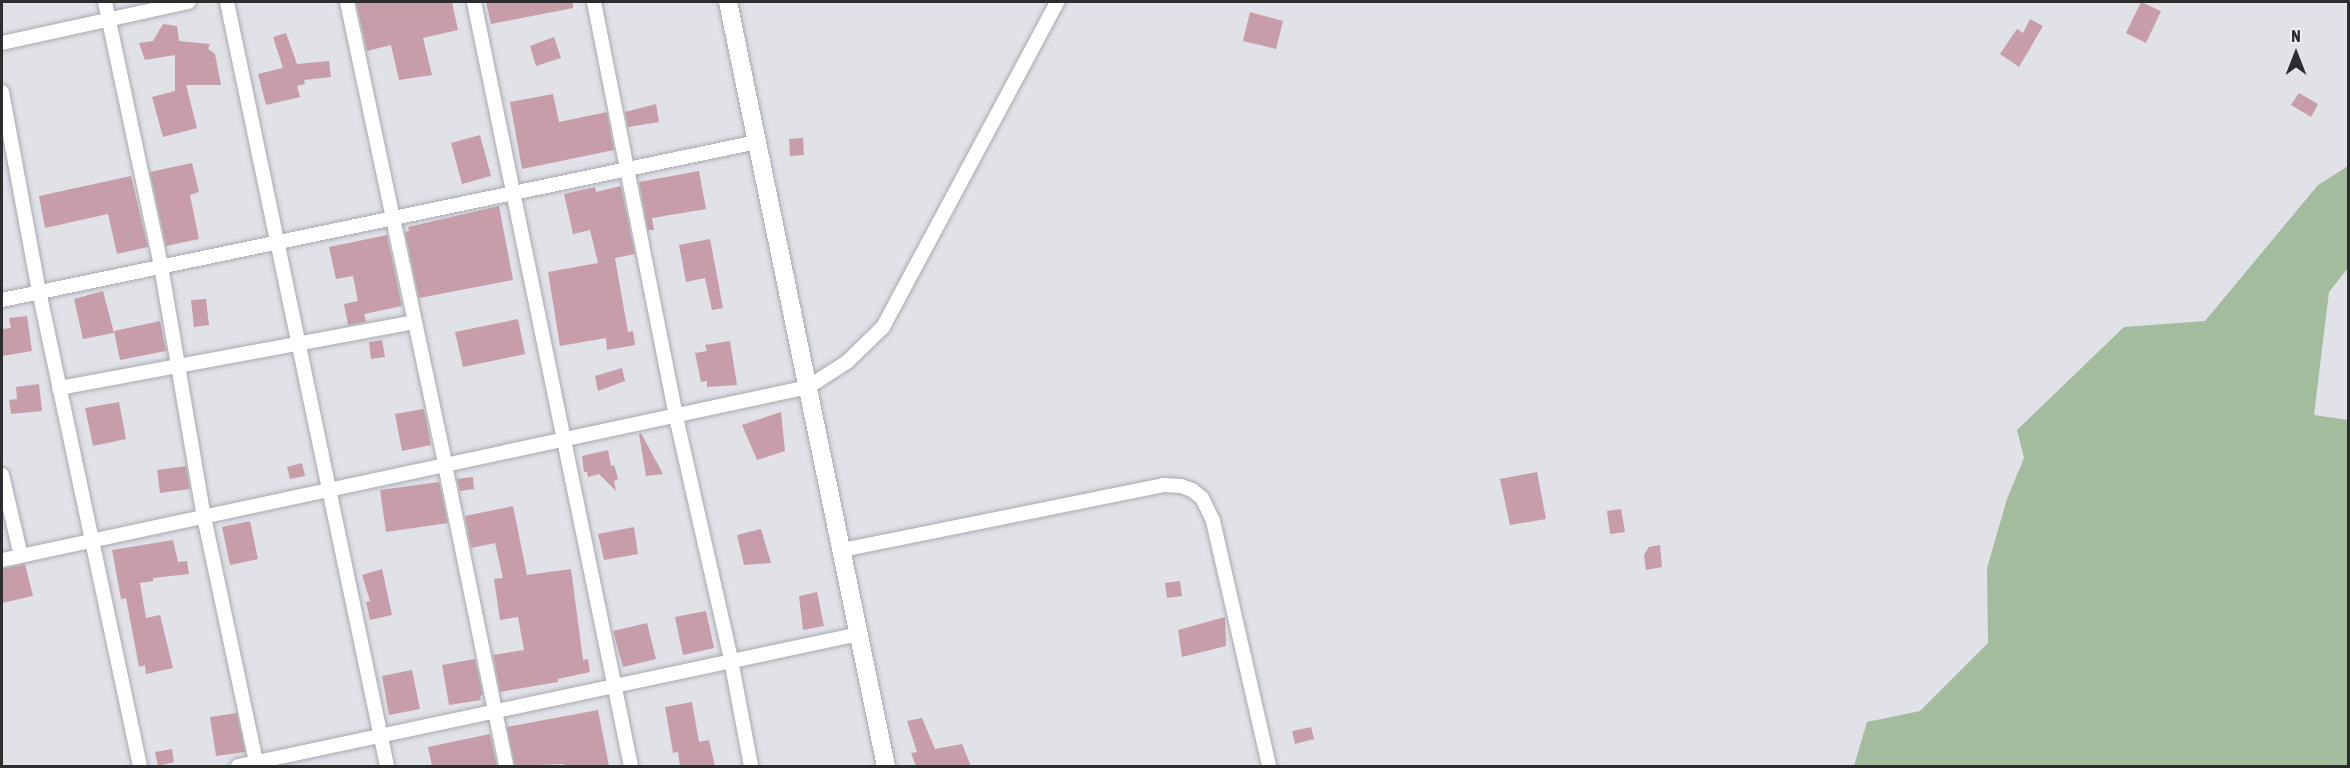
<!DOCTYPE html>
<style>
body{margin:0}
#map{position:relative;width:2350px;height:768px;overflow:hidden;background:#e0e2e8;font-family:"Asap Condensed",sans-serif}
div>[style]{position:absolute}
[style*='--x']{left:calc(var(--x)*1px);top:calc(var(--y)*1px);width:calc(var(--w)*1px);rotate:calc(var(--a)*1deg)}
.green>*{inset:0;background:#a4bc9e}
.building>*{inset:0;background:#c69da9}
.roads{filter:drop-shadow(0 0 2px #a8aaaf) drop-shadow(0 0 2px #a8aaaf)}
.minor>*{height:14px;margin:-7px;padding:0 7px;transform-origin:7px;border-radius:7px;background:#fff}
.tertiary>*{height:18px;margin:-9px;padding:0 9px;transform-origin:9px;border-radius:9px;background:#fff}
span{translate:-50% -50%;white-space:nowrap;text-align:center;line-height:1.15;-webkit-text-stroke:4.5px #eef0f5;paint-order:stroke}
.frame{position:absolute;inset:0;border:3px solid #2c2d2f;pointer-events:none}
.north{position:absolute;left:2266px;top:24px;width:60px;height:60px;-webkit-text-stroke:4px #eef0f5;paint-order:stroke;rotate:0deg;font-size:16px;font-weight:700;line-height:24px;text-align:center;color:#2c2d2f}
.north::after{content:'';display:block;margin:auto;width:21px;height:27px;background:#2c2d2f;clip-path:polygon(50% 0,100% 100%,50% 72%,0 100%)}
</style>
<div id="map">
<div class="green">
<i style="clip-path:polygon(2348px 166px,2348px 268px,2329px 292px,2314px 415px,2348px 420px,2348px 766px,1854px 766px,1867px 722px,1920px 711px,1988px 643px,1987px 568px,2007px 499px,2024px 458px,2017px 430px,2124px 327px,2205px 321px,2318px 185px)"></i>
</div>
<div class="building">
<i style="clip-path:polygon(356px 2px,452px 2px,458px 30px,423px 38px,432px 75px,399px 80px,391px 45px,367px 51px)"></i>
<i style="clip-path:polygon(486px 2px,573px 2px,573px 8px,491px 24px)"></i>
<i style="clip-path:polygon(2141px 2px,2161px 11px,2146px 43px,2126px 33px)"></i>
<i style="clip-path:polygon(1250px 12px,1283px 21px,1276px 49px,1243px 41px)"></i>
<i style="clip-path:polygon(2030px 19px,2043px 26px,2019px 67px,2000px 54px,2017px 29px,2023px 33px)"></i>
<i style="clip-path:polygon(163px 24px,177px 26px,179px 41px,210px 44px,208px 49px,215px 54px,221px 85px,186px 85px,197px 128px,163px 137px,152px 97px,175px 91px,175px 55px,145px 60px,139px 43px,153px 41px)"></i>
<i style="clip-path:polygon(286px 33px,297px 64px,329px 61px,331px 77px,304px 80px,305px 84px,297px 86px,300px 97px,266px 105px,258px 74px,283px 68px,273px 37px)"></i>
<i style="clip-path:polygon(554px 37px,561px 58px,536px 66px,530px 46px)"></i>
<i style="clip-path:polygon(2299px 93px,2318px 104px,2311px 117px,2291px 105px)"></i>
<i style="clip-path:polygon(553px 94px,559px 122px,607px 112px,614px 150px,522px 169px,510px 102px)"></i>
<i style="clip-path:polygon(656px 104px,659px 122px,628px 127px,625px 112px)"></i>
<i style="clip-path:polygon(480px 135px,491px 176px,462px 184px,451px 143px)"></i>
<i style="clip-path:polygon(803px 138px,804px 155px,790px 156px,789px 139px)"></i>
<i style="clip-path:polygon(192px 163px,199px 192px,190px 195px,199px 239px,166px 246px,150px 172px)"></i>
<i style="clip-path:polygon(699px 171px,706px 209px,652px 218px,654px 230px,648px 230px,639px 182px)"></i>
<i style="clip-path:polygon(131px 176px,148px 247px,117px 254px,108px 214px,45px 228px,39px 196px)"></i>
<i style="clip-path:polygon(621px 186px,635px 254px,615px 258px,628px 332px,633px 331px,635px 345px,607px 350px,606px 338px,560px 346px,548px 272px,598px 263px,590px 230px,573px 234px,564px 194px,595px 187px,596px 192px)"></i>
<i style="clip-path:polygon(499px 206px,513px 280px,419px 298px,405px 232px,409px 231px,408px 227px)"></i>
<i style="clip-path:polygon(387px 235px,402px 306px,364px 314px,366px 322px,348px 325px,344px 304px,358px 301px,353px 276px,336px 279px,329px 247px)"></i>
<i style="clip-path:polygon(710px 239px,723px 308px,712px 310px,705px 278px,686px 282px,679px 245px)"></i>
<i style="clip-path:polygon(103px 291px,114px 333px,83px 339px,74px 299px)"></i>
<i style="clip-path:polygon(206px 299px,209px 325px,194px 327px,191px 300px)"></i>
<i style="clip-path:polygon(27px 316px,32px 351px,2px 356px,2px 329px,11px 328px,9px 318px)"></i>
<i style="clip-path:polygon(518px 319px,525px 354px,463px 367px,455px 332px)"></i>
<i style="clip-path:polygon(160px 321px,166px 351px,120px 360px,114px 331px)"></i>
<i style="clip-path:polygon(382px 340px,385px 357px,371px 359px,369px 342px)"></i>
<i style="clip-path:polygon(730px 341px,737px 385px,707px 387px,707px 381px,701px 382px,695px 353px,707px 351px,705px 345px)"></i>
<i style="clip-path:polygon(622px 368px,625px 381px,598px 391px,595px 376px)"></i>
<i style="clip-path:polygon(39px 384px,42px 411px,11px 414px,9px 400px,17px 399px,16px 387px)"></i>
<i style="clip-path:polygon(119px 402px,126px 439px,93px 446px,85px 408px)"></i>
<i style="clip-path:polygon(424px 409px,431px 445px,402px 451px,395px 414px)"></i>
<i style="clip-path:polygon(781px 412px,785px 451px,757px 460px,742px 425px)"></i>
<i style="clip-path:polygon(641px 433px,663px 474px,646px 476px,639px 434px)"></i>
<i style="clip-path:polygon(608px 450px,611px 466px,614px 465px,618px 479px,614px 481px,616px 491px,599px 474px,588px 477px,587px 472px,584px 472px,582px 456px)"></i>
<i style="clip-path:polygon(302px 463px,305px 476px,290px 479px,287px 467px)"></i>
<i style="clip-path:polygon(186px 466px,190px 489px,160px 493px,157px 470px)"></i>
<i style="clip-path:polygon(1537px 472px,1546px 519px,1510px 525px,1500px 479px)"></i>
<i style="clip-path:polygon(473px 477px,474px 489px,460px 491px,457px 479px)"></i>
<i style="clip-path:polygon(439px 482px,448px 523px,386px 532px,380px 490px)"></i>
<i style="clip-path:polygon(513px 506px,527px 575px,571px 569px,583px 660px,588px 659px,590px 672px,558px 679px,558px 682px,500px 692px,493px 655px,524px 650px,518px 617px,500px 620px,494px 579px,503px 578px,495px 543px,471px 548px,465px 516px)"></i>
<i style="clip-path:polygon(1621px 509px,1625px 532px,1610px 534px,1607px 511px)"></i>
<i style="clip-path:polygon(250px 521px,258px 559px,230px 565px,222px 527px)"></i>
<i style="clip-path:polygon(634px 527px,638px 554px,604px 560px,598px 534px)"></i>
<i style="clip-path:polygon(761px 529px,771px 563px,744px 565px,737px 535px)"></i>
<i style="clip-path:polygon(173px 540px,178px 562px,187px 561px,189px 574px,153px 578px,153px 581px,140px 583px,146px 618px,160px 615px,173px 668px,146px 674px,145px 665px,139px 667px,126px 598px,121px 599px,112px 550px)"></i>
<i style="clip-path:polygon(1660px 545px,1662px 567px,1646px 570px,1644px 555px,1649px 547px)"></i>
<i style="clip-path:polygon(25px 564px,33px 596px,2px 603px,2px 569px)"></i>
<i style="clip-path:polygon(382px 569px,392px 615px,370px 620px,366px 602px,370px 601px,362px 575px)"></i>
<i style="clip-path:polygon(1180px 581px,1182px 596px,1167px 598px,1165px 583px)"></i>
<i style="clip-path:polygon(817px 592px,824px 626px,803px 630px,799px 596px)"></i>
<i style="clip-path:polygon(706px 611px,714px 648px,683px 655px,675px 617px)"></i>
<i style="clip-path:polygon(1225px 617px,1226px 646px,1182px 657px,1178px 630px)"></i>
<i style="clip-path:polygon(647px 623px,656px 659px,623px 667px,613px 631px)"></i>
<i style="clip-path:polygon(475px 659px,483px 695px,480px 696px,481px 700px,449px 705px,442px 665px)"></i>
<i style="clip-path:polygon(412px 670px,420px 709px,389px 715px,382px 676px)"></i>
<i style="clip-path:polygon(692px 702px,699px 742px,709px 740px,715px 766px,680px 766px,678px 752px,673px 753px,665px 707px)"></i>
<i style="clip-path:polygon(598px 710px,609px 766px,564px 766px,564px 764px,515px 766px,507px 727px)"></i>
<i style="clip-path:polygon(237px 713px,245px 752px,216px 756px,210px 717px)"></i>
<i style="clip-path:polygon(922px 718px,935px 749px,962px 744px,971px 766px,916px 766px,911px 753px,917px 752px,907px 721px)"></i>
<i style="clip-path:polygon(1311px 727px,1314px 739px,1295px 744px,1292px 731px)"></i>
<i style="clip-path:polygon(490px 734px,497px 766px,432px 766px,428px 747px)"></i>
<i style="clip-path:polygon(172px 749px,174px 762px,158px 766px,155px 752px)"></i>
</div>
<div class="roads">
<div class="minor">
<i style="--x:105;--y:2;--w:270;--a:78"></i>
<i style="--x:161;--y:266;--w:255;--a:80.3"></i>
<i style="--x:204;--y:517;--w:255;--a:78"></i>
<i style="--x:227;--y:2;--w:781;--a:78.17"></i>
<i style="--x:347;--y:2;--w:473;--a:78"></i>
<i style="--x:445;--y:465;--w:307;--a:78.5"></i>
<i style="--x:474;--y:2;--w:780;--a:78.39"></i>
<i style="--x:594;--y:2;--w:423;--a:78.8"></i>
<i style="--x:676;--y:417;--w:249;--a:77.2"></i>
<i style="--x:731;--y:660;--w:108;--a:79.3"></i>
<i style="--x:2;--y:43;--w:191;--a:-12.4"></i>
<i style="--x:2;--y:92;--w:202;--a:79.5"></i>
<i style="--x:39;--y:291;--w:486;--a:78"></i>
<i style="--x:2;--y:300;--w:771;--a:-11.82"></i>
<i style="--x:59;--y:388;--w:361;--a:-10.5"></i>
<i style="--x:2;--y:475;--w:83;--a:76.8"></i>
<i style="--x:842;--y:550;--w:328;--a:-11.4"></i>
<i style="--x:1163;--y:485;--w:18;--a:3"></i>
<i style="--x:1181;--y:486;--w:12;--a:20"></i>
<i style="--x:1192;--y:490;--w:13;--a:39"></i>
<i style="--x:1202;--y:498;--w:25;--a:64"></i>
<i style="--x:1213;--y:521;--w:251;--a:77.1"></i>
<i style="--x:2;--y:560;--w:824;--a:-12.11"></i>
<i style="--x:808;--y:387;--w:46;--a:-32.7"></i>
<i style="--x:847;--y:362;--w:50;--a:-44.2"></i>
<i style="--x:883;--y:327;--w:369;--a:-61.8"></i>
<i style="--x:238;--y:766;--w:635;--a:-12"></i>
</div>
<div class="tertiary">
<i style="--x:728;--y:2;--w:780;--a:78.32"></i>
</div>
</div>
<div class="frame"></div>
<div class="north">N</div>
</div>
